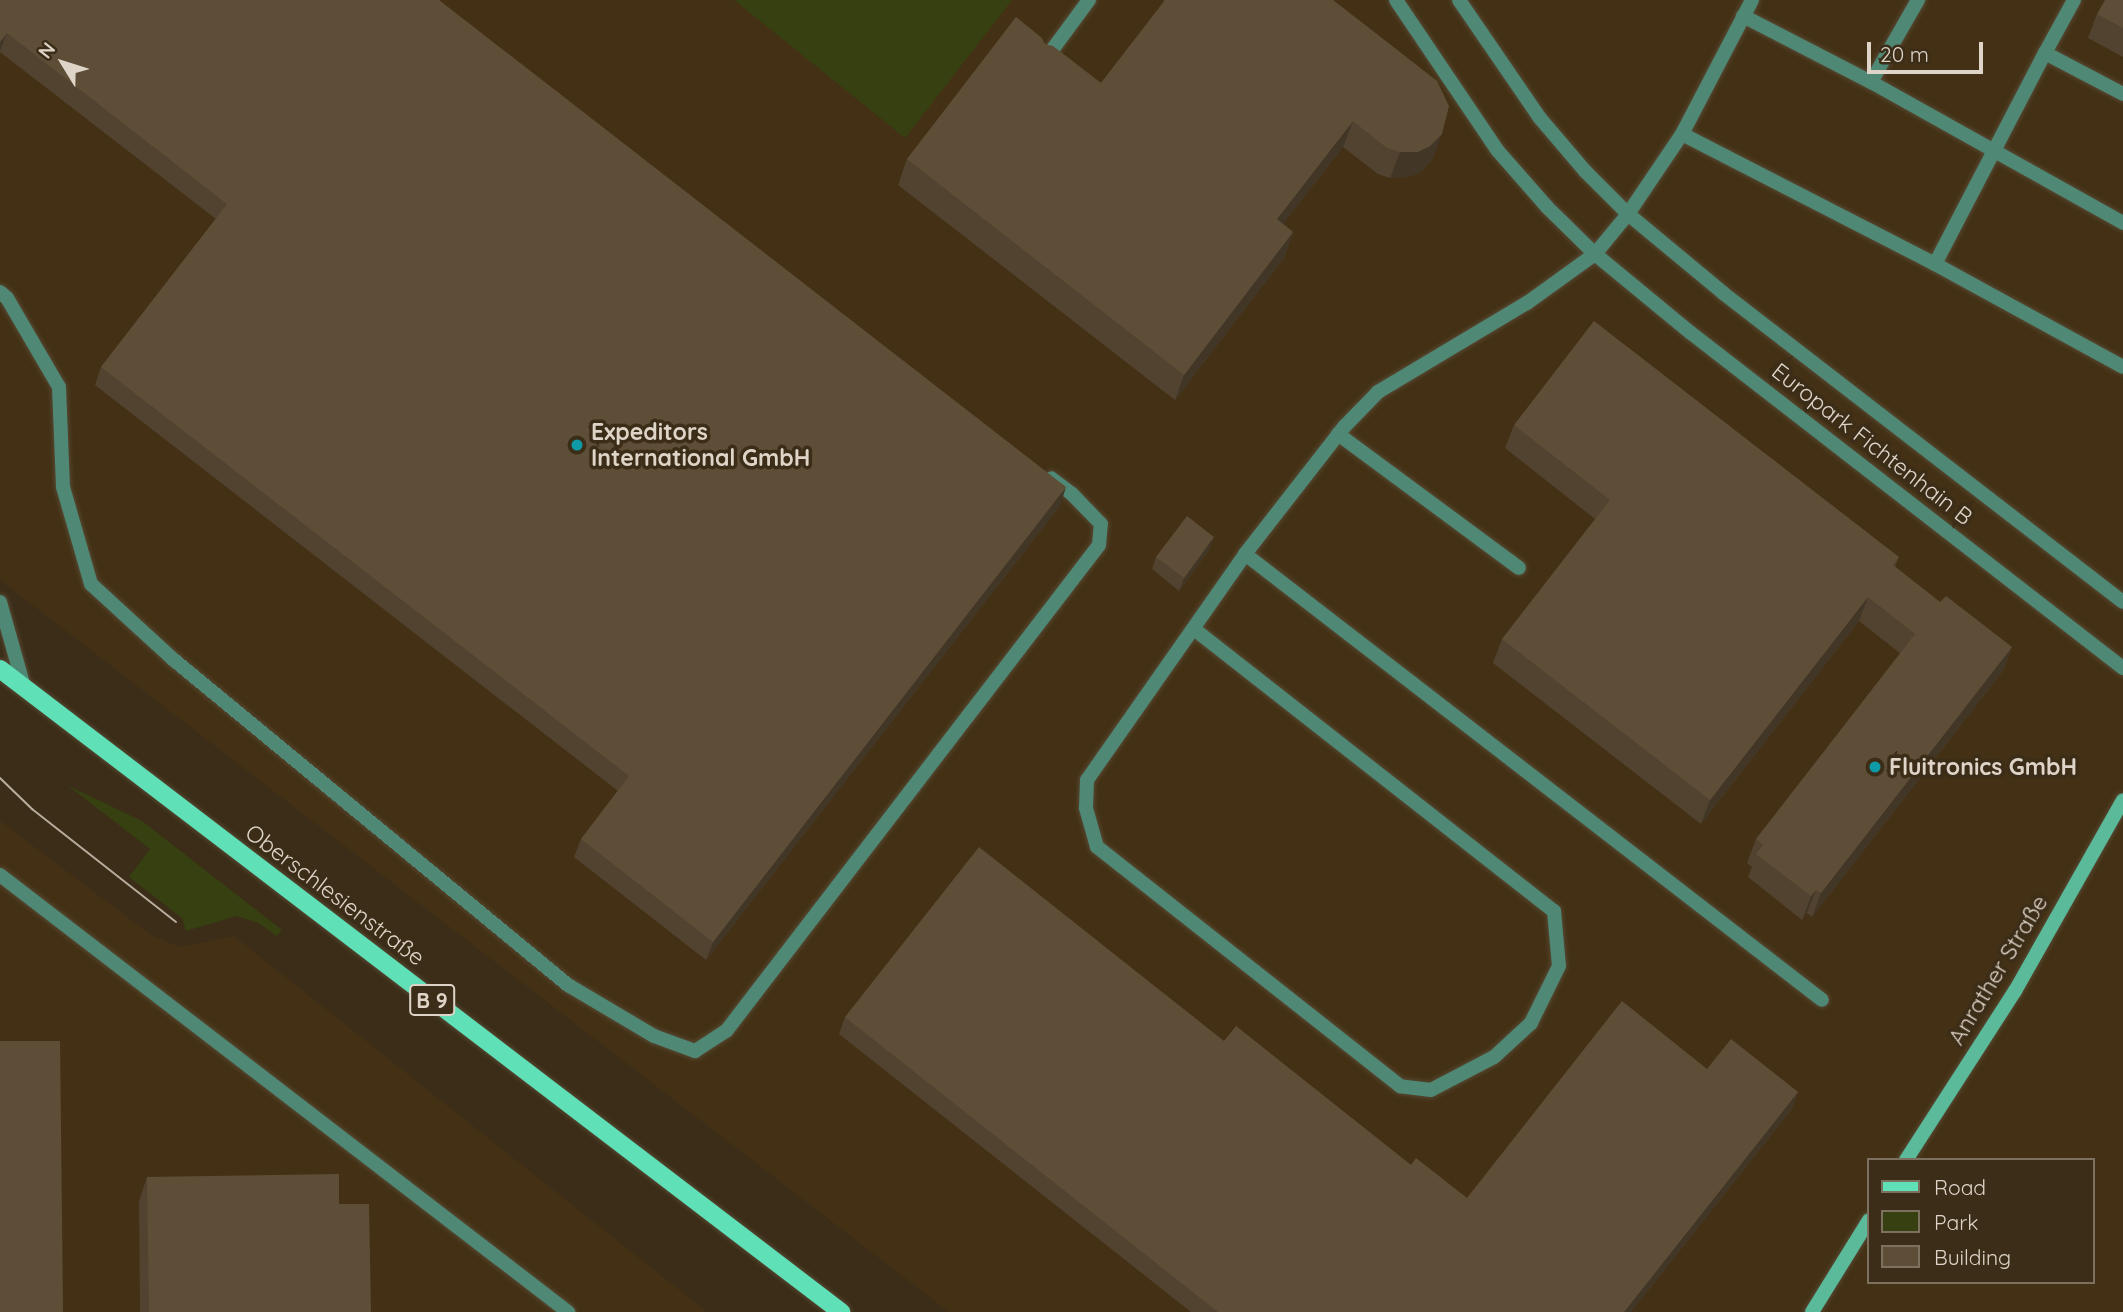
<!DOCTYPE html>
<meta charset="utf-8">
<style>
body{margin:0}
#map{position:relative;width:2123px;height:1312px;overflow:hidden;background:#3b2d17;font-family:Quicksand,sans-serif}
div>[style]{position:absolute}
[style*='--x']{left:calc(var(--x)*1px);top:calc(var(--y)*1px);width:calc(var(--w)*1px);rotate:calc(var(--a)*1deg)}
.built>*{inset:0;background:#443115}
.green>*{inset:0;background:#364011}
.roads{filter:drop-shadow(0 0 2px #554833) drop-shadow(0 0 2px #554833)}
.service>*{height:14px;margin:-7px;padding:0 7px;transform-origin:7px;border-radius:7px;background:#4f8874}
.minor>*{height:14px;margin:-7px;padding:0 7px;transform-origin:7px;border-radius:7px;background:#4f8874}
.secondary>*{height:14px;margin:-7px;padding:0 7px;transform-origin:7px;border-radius:7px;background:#5aba9a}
.primary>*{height:18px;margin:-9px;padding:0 9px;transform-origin:9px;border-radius:9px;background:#5fe0b7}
.tram>*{height:2px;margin:-1px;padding:0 1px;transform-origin:1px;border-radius:1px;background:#b8ad9e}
.wall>*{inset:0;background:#514330}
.shaded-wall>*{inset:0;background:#423727}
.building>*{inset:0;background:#5e4e38}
.dots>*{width:19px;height:19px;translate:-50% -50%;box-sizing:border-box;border:4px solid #3b2d17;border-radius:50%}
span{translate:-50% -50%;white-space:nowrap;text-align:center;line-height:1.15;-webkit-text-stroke:7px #3b2d17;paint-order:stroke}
.shield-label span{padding:2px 5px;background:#3b2d17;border:2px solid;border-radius:5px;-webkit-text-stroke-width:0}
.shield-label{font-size:21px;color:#ded4c8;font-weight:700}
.poi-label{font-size:23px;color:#ded4c8;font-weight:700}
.left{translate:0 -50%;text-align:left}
.street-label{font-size:23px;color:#ded4c8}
.legend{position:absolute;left:1867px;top:1158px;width:228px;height:126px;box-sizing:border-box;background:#3b2d17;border:2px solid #7c705e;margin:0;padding:9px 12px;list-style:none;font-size:21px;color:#ded4c8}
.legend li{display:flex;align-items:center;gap:14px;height:35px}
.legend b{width:35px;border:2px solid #7c705e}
.north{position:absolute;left:28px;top:28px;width:70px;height:70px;-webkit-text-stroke:5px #3b2d17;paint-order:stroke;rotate:308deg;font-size:19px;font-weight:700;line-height:28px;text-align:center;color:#ded4c8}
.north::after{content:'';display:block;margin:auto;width:24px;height:32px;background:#ded4c8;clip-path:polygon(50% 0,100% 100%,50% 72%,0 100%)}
.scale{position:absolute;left:1867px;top:42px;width:116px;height:32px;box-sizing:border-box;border:4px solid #ded4c8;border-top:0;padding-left:9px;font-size:21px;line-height:24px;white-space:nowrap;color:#ded4c8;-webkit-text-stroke:5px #3b2d17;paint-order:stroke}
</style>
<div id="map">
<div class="built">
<i style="clip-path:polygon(evenodd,0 0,2123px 0,2123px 1312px,949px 1312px,0 580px,0 0,1869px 1160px,2093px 1160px,2093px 1282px,1869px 1282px,1869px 1160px)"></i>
<i style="clip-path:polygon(0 821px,151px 935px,180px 947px,234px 936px,707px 1312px,0 1312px)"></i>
</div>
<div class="green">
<i style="clip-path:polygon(734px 0,1012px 0,905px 138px)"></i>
<i style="clip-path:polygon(67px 785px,142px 821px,282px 930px,277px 936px,258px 923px,237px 916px,186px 931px,182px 918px,129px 877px,150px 849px)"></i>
</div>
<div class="roads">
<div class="service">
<i style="--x:2074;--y:0;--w:60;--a:118.7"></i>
<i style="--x:2045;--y:53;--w:88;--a:27.7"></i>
<i style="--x:1743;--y:16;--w:144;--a:27.3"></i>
<i style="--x:1871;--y:82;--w:289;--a:29.2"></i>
<i style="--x:1044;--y:61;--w:76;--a:-53.6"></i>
<i style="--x:1871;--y:82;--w:95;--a:-60.2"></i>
<i style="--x:1682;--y:134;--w:284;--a:27.2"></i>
<i style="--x:1935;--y:264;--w:214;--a:28.7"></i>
<i style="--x:1628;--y:214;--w:97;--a:-56"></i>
<i style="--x:1682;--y:134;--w:151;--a:-62.4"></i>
<i style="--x:1935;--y:264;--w:238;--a:-62.5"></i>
<i style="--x:0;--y:292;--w:9;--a:41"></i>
<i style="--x:7;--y:298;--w:103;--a:59.7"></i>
<i style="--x:59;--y:387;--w:100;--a:87.7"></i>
<i style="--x:63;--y:487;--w:101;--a:73.9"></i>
<i style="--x:91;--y:584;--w:113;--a:42.5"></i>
<i style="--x:174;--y:660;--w:511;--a:39.52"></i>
<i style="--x:568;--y:985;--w:100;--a:30.7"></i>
<i style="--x:654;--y:1036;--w:44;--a:20.1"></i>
<i style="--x:695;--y:1051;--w:38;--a:-33"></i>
<i style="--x:727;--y:1030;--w:611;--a:-52.51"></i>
<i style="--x:1099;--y:545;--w:21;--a:-85"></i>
<i style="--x:1101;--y:524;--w:42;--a:-134"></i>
<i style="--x:1072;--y:494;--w:26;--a:-143"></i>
<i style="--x:1338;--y:434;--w:225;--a:36.5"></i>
<i style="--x:1245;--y:554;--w:729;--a:37.7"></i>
<i style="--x:0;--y:602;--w:88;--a:74.2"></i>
<i style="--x:1194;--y:629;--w:457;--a:38.1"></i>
<i style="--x:1554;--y:911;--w:55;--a:84.8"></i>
<i style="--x:1559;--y:966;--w:64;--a:116.2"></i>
<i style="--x:1531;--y:1023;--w:50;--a:137.4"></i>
<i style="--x:1494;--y:1057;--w:71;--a:152.4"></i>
<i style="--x:1431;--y:1090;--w:31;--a:-173"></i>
<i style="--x:1400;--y:1086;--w:386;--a:-141.7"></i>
<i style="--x:1097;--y:847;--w:41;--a:-105.8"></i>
<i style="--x:1086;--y:808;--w:28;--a:-88"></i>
<i style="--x:1087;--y:780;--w:276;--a:-55"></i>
<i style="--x:1245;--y:554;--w:161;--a:-52.1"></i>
<i style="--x:1344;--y:427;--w:49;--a:-45.8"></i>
<i style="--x:1378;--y:392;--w:174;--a:-30.9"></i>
<i style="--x:1527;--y:303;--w:84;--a:-35.8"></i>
<i style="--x:0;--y:875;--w:717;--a:37.57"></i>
</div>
<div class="minor">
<i style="--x:1396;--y:0;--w:182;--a:56"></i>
<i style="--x:1498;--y:151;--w:74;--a:48.8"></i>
<i style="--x:1547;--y:207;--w:67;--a:44.4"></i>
<i style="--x:1595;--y:254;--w:124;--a:39.5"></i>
<i style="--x:1691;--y:333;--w:547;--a:37.79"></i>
<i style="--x:1459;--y:0;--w:142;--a:55.6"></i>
<i style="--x:1539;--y:117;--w:71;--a:49.6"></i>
<i style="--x:1585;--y:171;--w:61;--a:45"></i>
<i style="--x:1628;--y:214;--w:124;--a:39.7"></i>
<i style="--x:1723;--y:293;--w:505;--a:37.69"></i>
<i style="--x:1595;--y:254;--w:52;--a:-50.5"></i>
</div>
<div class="secondary">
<i style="--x:1906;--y:1160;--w:201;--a:-57.2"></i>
<i style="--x:2015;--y:991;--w:219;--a:-60.5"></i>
<i style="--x:1812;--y:1312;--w:108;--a:-58.2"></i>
</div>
<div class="primary">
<i style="--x:0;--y:669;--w:1059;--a:37.4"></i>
</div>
</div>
<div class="tram">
<i style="--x:0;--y:778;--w:45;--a:44.1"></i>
<i style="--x:32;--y:809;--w:183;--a:38.1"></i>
</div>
<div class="wall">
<i style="clip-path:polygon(0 0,1060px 506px,706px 960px,574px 857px,581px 839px,618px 791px,95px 385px,101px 367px,216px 219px,0 52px)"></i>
<i style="clip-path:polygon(1164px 0,1333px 0,1433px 159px,1421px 172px,1408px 177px,1390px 178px,1378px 174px,1343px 147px,1283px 224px,1293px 232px,1284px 258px,1175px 400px,898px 185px,907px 159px,1045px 44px,1101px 83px,1163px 3px)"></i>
<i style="clip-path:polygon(2123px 0,2123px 57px,2088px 38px,2097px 14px)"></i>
<i style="clip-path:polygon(1514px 425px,1899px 557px,1895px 567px,1940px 602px,2012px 647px,2003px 671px,1812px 917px,1807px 913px,1802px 920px,1748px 877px,1752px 867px,1747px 863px,1756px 839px,1901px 654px,1859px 621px,1701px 824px,1493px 663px,1502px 639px,1595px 519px,1505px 448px)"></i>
<i style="clip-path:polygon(1210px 549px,1179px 591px,1152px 569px,1156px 557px)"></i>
<i style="clip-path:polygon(845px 1017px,1224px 1041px,1411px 1165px,1467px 1198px,1707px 1069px,1798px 1092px,1792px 1109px,1631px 1312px,1191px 1312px,839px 1034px)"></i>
<i style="clip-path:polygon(147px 1177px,339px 1204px,371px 1312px,140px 1312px,139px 1201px)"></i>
</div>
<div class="shaded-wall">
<i style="clip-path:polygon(7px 33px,0 51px,0 42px)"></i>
<i style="clip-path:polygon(1353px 121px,1343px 147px,1267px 245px,1277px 219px)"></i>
<i style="clip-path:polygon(1442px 134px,1433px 159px,1421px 172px,1408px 177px,1390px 178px,1400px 152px)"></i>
<i style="clip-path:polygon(1293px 232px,1284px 258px,1175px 400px,1184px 375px)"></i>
<i style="clip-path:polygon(1066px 487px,1060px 506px,706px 960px,713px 942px)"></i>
<i style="clip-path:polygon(1214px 537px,1210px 549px,1179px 591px,1184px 578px)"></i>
<i style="clip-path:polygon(1868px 597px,1859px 621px,1701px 824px,1710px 800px)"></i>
<i style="clip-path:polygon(2012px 647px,2003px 671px,1812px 917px,1821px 893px)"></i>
<i style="clip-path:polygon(1816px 890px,1807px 913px,1802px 920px,1811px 896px)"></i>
<i style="clip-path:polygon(1798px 1092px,1792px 1109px,1631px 1312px,1624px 1312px)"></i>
</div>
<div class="building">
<i style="clip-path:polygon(0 0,439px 0,1066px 487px,713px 942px,581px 839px,629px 776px,101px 367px,227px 204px,7px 33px,0 42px)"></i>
<i style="clip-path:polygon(1165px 0,1333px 0,1437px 81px,1449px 106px,1442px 134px,1430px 146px,1418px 152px,1400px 152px,1387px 148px,1353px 121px,1277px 219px,1293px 232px,1184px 375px,907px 159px,1016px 17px,1042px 38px,1045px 44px,1053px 46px,1101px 83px)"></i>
<i style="clip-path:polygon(2105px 0,2123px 0,2123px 28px,2097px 14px)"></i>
<i style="clip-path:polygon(1594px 321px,1899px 557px,1893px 565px,1940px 602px,1946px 596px,2012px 647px,1821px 893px,1816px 890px,1811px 896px,1756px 854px,1763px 845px,1756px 839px,1915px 634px,1868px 597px,1710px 800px,1502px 639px,1610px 500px,1514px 425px)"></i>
<i style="clip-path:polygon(1187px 516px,1214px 537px,1184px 578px,1156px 557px)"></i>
<i style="clip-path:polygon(979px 847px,1224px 1041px,1236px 1026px,1411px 1165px,1416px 1158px,1467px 1198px,1622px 1001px,1707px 1069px,1731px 1039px,1798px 1092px,1624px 1312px,1218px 1312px,845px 1017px)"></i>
<i style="clip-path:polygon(0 1041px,60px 1041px,63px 1312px,0 1312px)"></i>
<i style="clip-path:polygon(339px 1174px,339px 1204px,369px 1204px,371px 1312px,149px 1312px,147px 1177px)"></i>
</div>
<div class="dots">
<i style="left:577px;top:445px;background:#0f9aa8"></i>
<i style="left:1875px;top:767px;background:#0f9aa8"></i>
</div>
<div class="shield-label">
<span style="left:432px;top:1000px">B 9</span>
</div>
<div class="poi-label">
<span class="left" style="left:591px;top:445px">Expeditors<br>International GmbH</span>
<span class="left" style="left:1889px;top:767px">Fluitronics GmbH</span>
</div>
<div class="street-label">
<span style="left:1872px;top:444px;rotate:38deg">Europark Fichtenhain B</span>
<span style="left:335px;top:895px;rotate:37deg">Oberschlesienstraße</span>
<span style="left:1998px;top:970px;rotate:-59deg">Anrather Straße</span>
</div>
<ul class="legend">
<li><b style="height:9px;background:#5fe0b7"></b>Road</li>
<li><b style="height:19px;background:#364011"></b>Park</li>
<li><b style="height:19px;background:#5e4e38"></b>Building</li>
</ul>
<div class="north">N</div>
<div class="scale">20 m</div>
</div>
